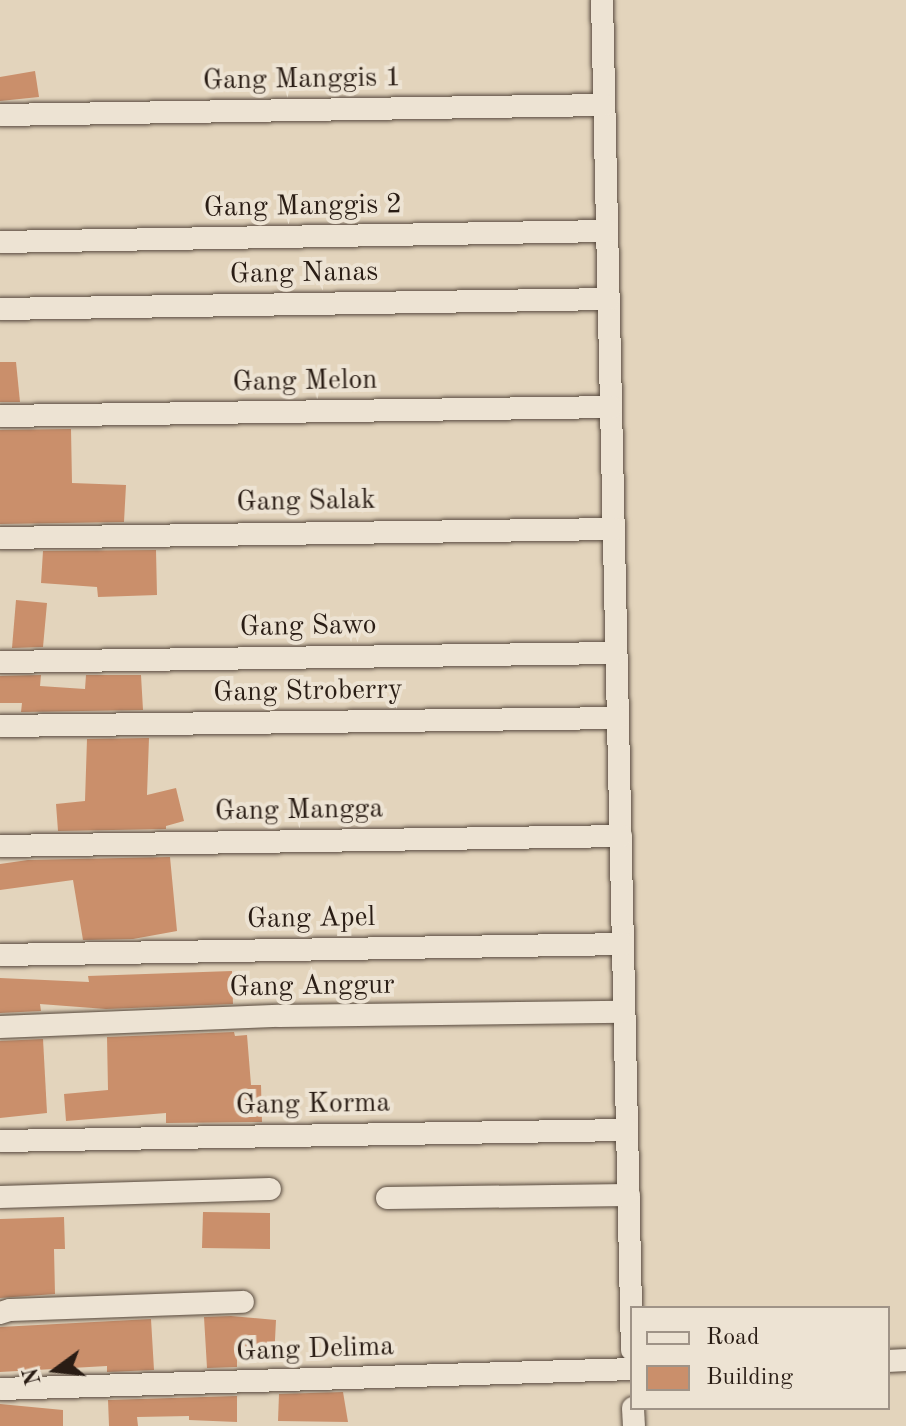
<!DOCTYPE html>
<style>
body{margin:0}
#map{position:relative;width:906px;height:1426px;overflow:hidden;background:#e3d4bc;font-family:"Old Standard TT",serif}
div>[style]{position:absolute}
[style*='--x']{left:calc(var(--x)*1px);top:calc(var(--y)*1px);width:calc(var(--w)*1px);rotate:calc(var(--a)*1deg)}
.building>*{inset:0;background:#ca8f6b}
.roads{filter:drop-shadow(0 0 2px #584a3e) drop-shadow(0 0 2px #584a3e)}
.minor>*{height:22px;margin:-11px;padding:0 11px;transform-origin:11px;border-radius:11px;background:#ede3d3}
span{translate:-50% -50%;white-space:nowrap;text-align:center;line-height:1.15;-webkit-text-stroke:8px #ede3d3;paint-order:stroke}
.street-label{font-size:28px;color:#291c14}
.legend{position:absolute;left:630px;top:1306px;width:260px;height:104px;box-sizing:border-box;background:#ede3d3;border:2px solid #9f9387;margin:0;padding:10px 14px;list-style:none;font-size:24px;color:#291c14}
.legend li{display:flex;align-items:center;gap:16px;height:40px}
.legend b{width:40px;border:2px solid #9f9387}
.north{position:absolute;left:16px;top:1330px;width:80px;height:80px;-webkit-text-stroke:6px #ede3d3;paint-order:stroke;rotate:255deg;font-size:22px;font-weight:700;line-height:32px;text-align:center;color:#291c14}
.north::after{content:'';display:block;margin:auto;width:28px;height:36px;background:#291c14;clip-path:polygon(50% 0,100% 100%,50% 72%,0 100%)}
</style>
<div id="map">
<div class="building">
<i style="clip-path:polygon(35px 71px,39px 97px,0 101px,0 77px)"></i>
<i style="clip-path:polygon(0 362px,16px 362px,20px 402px,0 402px)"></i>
<i style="clip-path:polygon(71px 429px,72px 483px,126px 485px,124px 522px,0 524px,0 430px)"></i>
<i style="clip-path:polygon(156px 550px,157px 595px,98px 597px,97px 587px,41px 583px,43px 551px)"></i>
<i style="clip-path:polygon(16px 600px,47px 603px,43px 647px,12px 648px)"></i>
<i style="clip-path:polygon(41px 675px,40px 686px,85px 689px,86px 675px,141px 675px,143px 710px,21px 712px,22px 703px,0 703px,0 676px)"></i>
<i style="clip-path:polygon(149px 738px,147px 795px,176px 788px,184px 821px,166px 826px,166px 829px,58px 831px,56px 804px,85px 801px,87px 739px)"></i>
<i style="clip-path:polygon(170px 857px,177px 931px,133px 939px,83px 940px,73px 880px,0 890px,0 864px,28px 860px)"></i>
<i style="clip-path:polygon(232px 971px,233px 1004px,106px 1009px,40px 1004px,41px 1011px,0 1013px,0 978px,89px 982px,88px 976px)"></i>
<i style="clip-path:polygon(234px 1032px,235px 1036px,247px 1035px,251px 1085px,261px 1085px,262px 1122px,166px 1123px,166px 1113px,66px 1121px,64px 1094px,108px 1090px,107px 1037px)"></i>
<i style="clip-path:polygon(43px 1039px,47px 1113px,0 1118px,0 1041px)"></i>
<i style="clip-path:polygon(203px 1212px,270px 1213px,270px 1249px,202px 1248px)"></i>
<i style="clip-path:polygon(64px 1217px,65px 1249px,54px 1249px,55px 1294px,0 1298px,0 1219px)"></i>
<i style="clip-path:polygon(231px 1316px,276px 1320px,274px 1360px,237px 1357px,237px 1367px,207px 1368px,204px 1317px)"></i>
<i style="clip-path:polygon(151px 1319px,154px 1370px,107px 1372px,107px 1366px,0 1372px,0 1327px)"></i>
<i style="clip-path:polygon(343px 1392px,348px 1422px,278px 1421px,279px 1394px)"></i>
<i style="clip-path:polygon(237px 1396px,237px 1422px,189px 1420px,189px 1416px,137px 1417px,138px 1426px,109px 1426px,108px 1400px)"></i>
<i style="clip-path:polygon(0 1404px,63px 1410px,63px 1426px,0 1426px)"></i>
</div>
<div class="roads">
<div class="minor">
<i style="--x:602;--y:0;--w:1350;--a:88.73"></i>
<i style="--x:0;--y:115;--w:604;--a:-0.95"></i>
<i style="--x:0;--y:242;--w:607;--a:-1.04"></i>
<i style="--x:0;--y:309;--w:609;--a:-0.94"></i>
<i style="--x:0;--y:416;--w:611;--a:-0.84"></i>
<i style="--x:0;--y:538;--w:614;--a:-0.84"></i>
<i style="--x:0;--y:662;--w:616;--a:-0.84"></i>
<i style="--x:0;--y:726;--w:618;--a:-0.74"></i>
<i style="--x:0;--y:846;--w:621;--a:-0.92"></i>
<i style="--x:0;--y:955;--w:623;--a:-1.01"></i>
<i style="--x:0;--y:1027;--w:279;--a:-2.3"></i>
<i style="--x:279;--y:1016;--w:345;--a:-0.7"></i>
<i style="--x:0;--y:1141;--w:627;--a:-1.01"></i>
<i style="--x:0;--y:1197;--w:270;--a:-1.7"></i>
<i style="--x:387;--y:1198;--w:242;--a:-0.7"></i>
<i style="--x:0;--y:1313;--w:10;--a:-17"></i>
<i style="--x:10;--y:1310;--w:233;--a:-2"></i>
<i style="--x:888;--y:1361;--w:18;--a:-3"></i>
<i style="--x:0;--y:1389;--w:632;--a:-1.81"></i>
<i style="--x:633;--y:1408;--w:18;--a:87"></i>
</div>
</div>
<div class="street-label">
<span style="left:302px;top:80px;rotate:-1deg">Gang Manggis 1</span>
<span style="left:303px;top:207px;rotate:-1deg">Gang Manggis 2</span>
<span style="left:304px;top:274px;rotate:-1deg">Gang Nanas</span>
<span style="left:305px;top:382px;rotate:-1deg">Gang Melon</span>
<span style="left:306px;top:502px;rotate:-1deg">Gang Salak</span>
<span style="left:308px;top:627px;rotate:-1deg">Gang Sawo</span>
<span style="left:308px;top:692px;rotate:-1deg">Gang Stroberry</span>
<span style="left:299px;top:811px;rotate:-1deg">Gang Mangga</span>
<span style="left:311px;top:919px;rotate:-1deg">Gang Apel</span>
<span style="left:312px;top:987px;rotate:-1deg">Gang Anggur</span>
<span style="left:313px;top:1105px;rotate:-1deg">Gang Korma</span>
<span style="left:315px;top:1350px;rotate:-2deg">Gang Delima</span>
</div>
<ul class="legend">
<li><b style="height:10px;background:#ede3d3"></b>Road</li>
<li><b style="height:22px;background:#ca8f6b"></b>Building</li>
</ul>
<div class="north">N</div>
</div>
